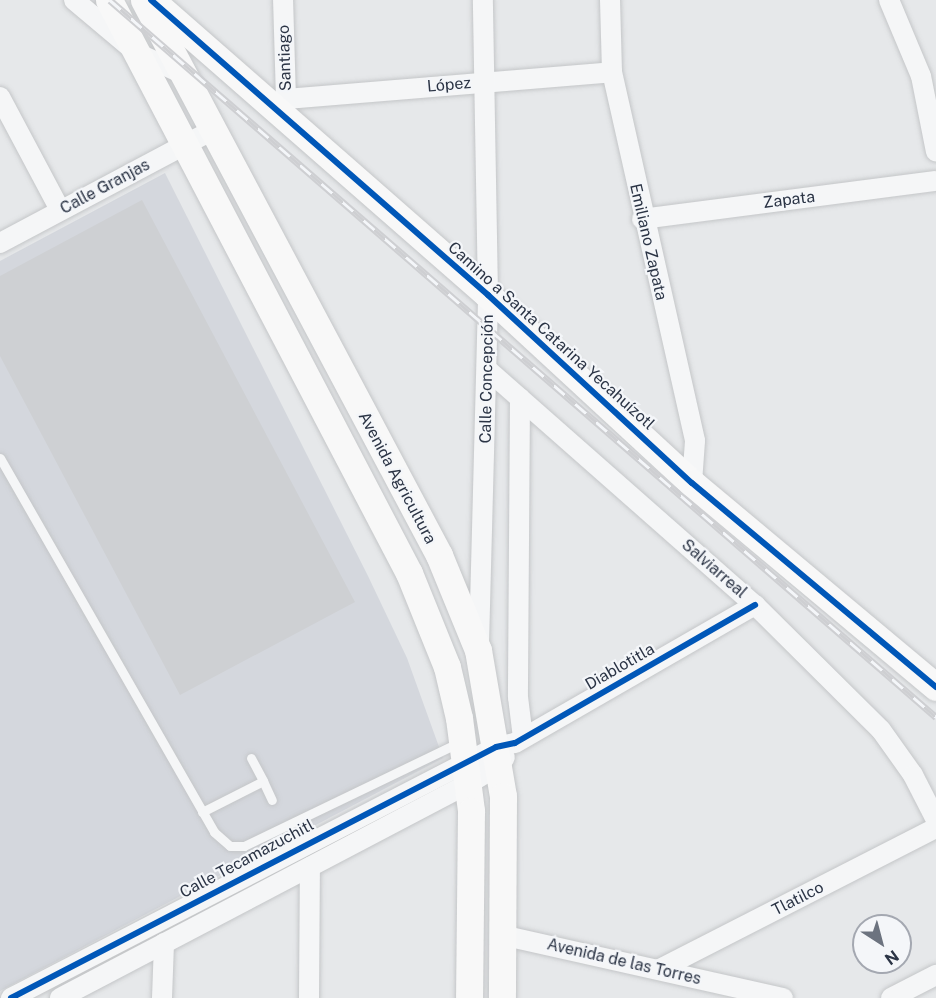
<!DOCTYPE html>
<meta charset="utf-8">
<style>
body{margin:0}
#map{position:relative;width:936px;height:998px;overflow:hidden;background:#e6e8ea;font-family:"Public Sans",sans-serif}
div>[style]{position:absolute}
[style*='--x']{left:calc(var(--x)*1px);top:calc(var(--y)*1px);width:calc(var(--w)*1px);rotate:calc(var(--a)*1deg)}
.built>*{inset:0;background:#d4d7dd}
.building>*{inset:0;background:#ced0d3}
.roads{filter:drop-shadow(0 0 2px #c4c6c8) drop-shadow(0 0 2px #c4c6c8)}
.lane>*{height:9px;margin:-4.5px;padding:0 4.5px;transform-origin:4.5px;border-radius:4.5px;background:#f5f6f7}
.street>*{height:20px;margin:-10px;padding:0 10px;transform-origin:10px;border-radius:10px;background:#f5f6f7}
.secondary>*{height:27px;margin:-13.5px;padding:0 13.5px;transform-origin:13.5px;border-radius:13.5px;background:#f8f8f8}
.rail>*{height:7px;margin-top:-3.5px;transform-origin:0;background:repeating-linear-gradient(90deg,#f4f6f9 0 14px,#cecfd2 0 28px);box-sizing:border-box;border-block:2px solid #cecfd2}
.cycleway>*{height:6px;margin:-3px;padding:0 3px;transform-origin:3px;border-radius:3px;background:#0057b8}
span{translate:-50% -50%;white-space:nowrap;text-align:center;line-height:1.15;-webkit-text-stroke:4.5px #f4f6f9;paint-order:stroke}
.street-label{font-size:16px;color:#2b3445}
.north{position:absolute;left:852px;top:914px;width:60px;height:60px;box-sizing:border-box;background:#f4f6f9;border:2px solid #a4a8b1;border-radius:50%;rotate:144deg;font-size:16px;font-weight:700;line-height:24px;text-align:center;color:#2b3445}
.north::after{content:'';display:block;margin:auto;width:21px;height:27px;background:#6c737f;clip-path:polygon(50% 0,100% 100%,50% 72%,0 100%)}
</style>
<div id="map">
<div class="built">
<i style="clip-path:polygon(165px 173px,368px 576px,407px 658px,443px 758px,0 991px,0 261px)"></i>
</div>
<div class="building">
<i style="clip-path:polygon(142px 200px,355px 602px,180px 695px,0 356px,0 276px)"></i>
</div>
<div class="roads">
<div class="lane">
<i style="--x:0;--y:458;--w:431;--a:60.2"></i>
<i style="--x:214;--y:832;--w:21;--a:41"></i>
<i style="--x:230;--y:846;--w:14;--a:0"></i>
<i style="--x:244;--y:846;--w:240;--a:-25.7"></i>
<i style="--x:251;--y:758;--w:26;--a:62"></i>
<i style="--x:202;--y:812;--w:68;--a:-26.9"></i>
<i style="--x:263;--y:781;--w:21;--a:65"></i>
</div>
<div class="street">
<i style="--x:74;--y:0;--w:82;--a:40.1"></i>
<i style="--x:137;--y:53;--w:51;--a:24.5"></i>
<i style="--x:610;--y:0;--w:72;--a:88.4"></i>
<i style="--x:612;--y:72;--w:378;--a:77.3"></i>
<i style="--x:695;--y:441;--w:42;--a:94.1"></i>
<i style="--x:889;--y:0;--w:82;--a:67.2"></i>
<i style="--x:921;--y:76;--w:77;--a:78.8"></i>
<i style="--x:0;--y:97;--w:128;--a:62"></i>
<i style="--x:286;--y:99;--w:327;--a:-4.7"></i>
<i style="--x:280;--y:109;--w:12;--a:-59"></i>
<i style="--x:286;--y:99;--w:99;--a:-91.7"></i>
<i style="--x:642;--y:219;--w:296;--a:-7.4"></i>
<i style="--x:0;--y:243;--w:239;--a:-28"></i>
<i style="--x:488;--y:370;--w:356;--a:41.4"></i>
<i style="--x:755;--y:605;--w:177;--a:44.8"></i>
<i style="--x:881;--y:730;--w:55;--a:54.6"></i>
<i style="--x:913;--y:775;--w:51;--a:62.9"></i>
<i style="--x:520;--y:398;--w:299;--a:90.4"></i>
<i style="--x:518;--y:697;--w:41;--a:83"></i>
<i style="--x:479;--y:644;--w:349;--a:-88.5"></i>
<i style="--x:488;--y:295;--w:295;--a:-91"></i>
<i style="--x:501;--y:935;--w:289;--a:12.6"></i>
<i style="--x:660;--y:969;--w:310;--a:-27.1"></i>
<i style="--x:11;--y:998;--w:546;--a:-27.36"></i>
<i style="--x:496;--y:747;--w:19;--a:-12"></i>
<i style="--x:515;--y:743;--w:277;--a:-29.9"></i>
<i style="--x:60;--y:998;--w:461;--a:-27.7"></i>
<i style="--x:468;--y:784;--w:37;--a:-31"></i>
<i style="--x:500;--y:765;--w:9;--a:-58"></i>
<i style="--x:162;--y:998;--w:55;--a:-87.9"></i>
<i style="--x:309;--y:998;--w:131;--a:-89.6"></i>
<i style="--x:891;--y:998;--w:51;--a:-27.1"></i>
</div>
<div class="secondary">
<i style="--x:109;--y:0;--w:647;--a:62.37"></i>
<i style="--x:409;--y:573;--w:101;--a:68"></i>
<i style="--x:447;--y:667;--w:52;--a:76.8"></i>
<i style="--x:459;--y:718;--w:94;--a:82.6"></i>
<i style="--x:471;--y:811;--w:187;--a:90.6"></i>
<i style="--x:144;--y:0;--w:629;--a:62.01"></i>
<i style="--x:439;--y:555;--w:103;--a:67.7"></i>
<i style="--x:478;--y:650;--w:148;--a:80.3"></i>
<i style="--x:503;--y:796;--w:202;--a:90.3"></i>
<i style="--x:151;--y:0;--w:448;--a:41.2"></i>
<i style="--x:488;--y:295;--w:277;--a:42.7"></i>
<i style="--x:692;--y:483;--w:318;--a:39.9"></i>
</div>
</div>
<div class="rail">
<i style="--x:110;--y:0;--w:1094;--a:40.96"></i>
</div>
<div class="cycleway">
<i style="--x:151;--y:0;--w:448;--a:41.2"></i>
<i style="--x:488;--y:295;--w:277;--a:42.7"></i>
<i style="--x:692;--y:483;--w:318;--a:39.9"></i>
<i style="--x:11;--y:998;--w:546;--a:-27.36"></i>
<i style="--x:496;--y:747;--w:19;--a:-12"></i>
<i style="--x:515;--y:743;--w:277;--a:-29.9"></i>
</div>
<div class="street-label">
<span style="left:285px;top:58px;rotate:-92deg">Santiago</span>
<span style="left:449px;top:85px;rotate:-5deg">López</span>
<span style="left:105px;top:187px;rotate:-28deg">Calle Granjas</span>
<span style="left:789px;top:200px;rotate:-7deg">Zapata</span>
<span style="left:648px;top:242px;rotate:77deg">Emiliano Zapata</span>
<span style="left:551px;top:336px;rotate:42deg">Camino a Santa Catarina Yecahuízotl</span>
<span style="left:487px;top:379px;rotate:-89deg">Calle Concepción</span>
<span style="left:397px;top:478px;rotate:62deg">Avenida Agricultura</span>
<span style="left:714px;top:569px;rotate:41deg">Salviarreal</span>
<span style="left:620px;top:667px;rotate:-30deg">Diablotitla</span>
<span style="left:247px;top:859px;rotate:-28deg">Calle Tecamazuchitl</span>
<span style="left:798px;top:899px;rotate:-27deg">Tlatilco</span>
<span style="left:624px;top:962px;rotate:13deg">Avenida de las Torres</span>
</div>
<div class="north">N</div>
</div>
